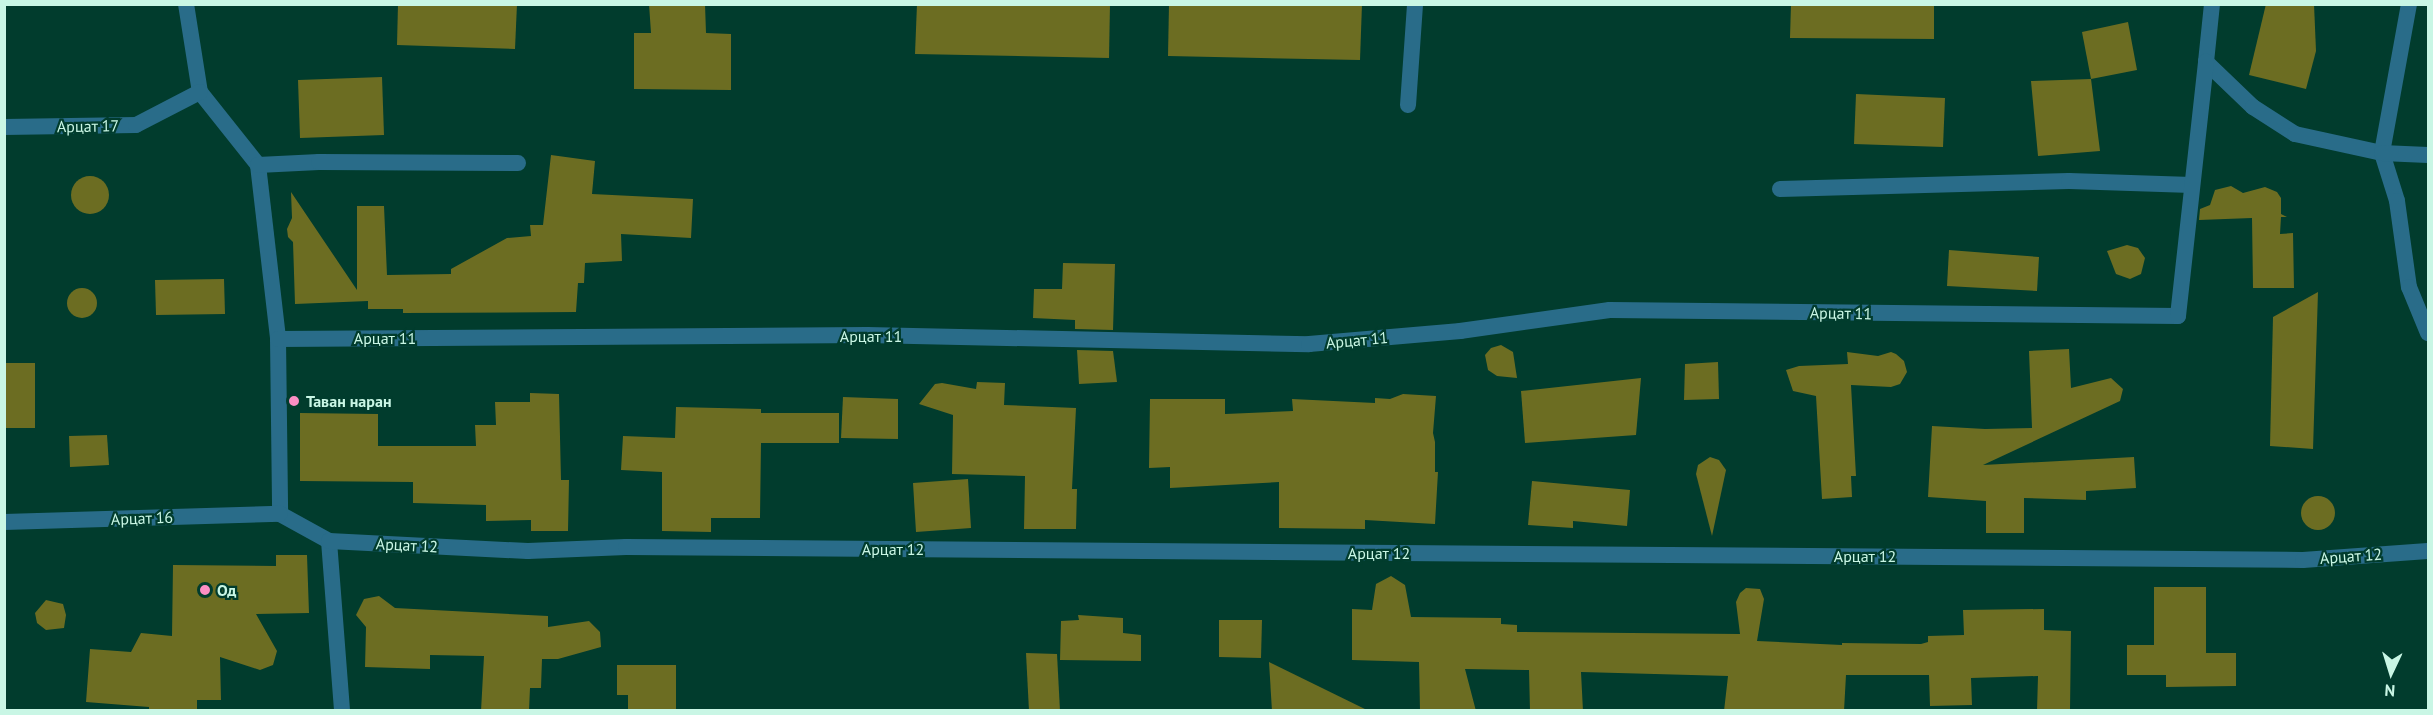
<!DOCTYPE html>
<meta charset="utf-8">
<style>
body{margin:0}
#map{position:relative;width:2433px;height:715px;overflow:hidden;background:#013c2d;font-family:"PT Sans",sans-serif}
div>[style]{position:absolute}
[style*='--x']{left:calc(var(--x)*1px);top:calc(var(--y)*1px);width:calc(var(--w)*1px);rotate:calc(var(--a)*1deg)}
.building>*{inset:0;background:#6c6d22}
.round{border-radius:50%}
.minor>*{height:16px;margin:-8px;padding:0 8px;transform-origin:8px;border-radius:8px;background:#296c89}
.dots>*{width:16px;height:16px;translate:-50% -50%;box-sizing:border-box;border:3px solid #013c2d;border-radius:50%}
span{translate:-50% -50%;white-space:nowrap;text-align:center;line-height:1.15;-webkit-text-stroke:4.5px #013c2d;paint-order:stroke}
.street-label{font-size:16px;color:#c9f6e5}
.poi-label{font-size:16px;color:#c9f6e5;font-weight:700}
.left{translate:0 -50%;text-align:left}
.frame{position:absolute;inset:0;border:6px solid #c9f6e5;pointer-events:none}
.north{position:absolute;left:2361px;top:643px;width:60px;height:60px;-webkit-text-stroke:4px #013c2d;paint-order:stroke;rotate:184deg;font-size:16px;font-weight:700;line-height:24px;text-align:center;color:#c9f6e5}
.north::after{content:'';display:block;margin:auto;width:21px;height:27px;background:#c9f6e5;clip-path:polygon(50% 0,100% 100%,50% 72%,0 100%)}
</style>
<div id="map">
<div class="building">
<i style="clip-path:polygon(398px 4px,517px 4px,515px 49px,397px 45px)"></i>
<i style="clip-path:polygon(649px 4px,705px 4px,706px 33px,731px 34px,731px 90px,634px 89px,634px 33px,651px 33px)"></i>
<i style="clip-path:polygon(917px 4px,1110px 4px,1109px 58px,915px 54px)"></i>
<i style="clip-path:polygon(1169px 4px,1362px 4px,1360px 60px,1168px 56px)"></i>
<i style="clip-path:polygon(1791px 4px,1934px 4px,1934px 39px,1790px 38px)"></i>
<i style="clip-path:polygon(2266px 4px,2314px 4px,2316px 51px,2306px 89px,2249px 75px)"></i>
<i style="clip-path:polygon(2128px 22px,2137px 70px,2091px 79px,2082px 32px)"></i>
<i style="clip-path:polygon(382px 77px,384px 135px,300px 138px,298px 80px)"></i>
<i style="clip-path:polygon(2091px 79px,2100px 151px,2038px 156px,2031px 81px)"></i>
<i style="clip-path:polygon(1856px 94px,1945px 98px,1943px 147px,1854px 144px)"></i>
<i style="clip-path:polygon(551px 155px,595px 161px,592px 194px,693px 199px,691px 238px,621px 234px,622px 261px,585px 263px,584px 283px,578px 283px,576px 312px,403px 313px,403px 309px,368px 309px,368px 301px,295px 304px,293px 242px,288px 237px,287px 229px,292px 218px,291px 192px,357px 290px,357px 206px,384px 206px,387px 275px,451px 274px,451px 269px,507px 238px,531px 236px,530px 225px,543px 225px)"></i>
<i class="round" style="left:71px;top:176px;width:38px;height:38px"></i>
<i style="clip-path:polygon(2231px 186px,2243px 193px,2265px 187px,2277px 192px,2281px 198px,2281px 214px,2287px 217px,2281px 217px,2280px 234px,2293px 233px,2294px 288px,2253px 288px,2252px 218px,2199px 220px,2200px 209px,2210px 205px,2215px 190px)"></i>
<i style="clip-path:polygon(2127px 245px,2138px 248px,2145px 258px,2141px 274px,2130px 279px,2116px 274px,2107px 251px)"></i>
<i style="clip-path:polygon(1949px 250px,2039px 257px,2037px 291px,1947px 286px)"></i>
<i style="clip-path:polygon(1063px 263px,1115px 264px,1113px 330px,1075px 329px,1075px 320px,1033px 318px,1034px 289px,1062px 289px)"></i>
<i style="clip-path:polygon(224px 279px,225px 314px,156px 315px,155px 280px)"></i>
<i class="round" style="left:67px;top:288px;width:30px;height:30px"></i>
<i style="clip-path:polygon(2318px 292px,2313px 449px,2270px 446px,2273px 317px)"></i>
<i style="clip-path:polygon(1501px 345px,1513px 352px,1517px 378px,1497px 376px,1488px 370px,1485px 355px,1491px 348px)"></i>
<i style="clip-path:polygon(2069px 349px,2071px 388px,2111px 378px,2123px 389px,2120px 401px,1983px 465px,2134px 457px,2136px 488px,2086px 491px,2086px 500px,2024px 498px,2024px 533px,1986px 533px,1986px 501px,1928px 497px,1932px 426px,1985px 429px,2032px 428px,2029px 351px)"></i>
<i style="clip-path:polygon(1077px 350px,1113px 351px,1117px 382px,1079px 384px)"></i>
<i style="clip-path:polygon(1847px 352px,1878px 356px,1891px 352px,1896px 354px,1904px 361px,1907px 372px,1900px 384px,1891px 387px,1851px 385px,1856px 476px,1851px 476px,1852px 497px,1822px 499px,1816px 396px,1793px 391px,1786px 370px,1799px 366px,1848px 364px)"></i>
<i style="clip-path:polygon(1718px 362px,1719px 399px,1684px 400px,1685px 364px)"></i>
<i style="clip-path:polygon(4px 363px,35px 363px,35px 428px,4px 428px)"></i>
<i style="clip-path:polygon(1641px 378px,1636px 435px,1525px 443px,1521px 391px)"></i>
<i style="clip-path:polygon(977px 382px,1005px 383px,1004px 405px,1076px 408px,1072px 489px,1077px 489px,1076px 529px,1024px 529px,1025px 476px,952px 474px,953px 415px,919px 404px,935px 384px,942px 383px,976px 389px)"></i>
<i style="clip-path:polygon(530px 393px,559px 394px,561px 480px,569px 480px,568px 531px,531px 531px,531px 520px,486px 521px,486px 505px,413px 503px,413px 482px,300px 481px,300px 413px,378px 414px,378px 446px,476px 446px,475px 425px,496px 425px,495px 402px,530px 402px)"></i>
<i style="clip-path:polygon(1403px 394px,1436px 396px,1433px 433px,1435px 442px,1435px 472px,1438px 472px,1435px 524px,1365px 520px,1365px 529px,1279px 528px,1279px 482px,1170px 488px,1170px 467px,1149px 468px,1150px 399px,1225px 399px,1225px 414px,1293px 411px,1292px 399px,1375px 403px,1375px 398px,1390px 399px)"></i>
<i style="clip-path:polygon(843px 397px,898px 399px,898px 439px,841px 438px)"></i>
<i style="clip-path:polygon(676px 407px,761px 409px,761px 413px,839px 413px,839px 443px,761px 443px,760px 518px,711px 518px,711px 532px,662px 531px,662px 472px,621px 470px,623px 436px,675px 438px)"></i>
<i style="clip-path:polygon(107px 435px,109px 465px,70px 467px,69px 436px)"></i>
<i style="clip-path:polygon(1710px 457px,1719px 460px,1726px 470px,1712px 536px,1696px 474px,1698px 465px)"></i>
<i style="clip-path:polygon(968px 479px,971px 528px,916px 532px,913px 483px)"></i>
<i style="clip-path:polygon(1532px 481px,1630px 490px,1627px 526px,1573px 521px,1573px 528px,1528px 525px)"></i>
<i class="round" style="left:2301px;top:496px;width:34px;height:34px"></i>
<i style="clip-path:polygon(276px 555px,307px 555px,309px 613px,256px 614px,277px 651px,273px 665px,260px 670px,220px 657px,221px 700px,197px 700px,197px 711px,149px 711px,149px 707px,86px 702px,90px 649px,131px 652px,141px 633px,172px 636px,173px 565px,276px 566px)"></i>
<i style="clip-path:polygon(1391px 576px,1405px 585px,1411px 617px,1501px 618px,1501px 624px,1517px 625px,1517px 632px,1740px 634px,1736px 602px,1740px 593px,1746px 588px,1760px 589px,1764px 599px,1757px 641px,1842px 645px,1842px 643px,1921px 644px,1928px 642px,1928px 636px,1964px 635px,1963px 610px,2044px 609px,2044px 630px,2071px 631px,2070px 711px,2037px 711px,2038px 676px,1971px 678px,1972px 705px,1930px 706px,1929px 675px,1846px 675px,1844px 711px,1724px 711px,1728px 676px,1581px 672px,1583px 711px,1530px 711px,1529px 670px,1465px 669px,1476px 711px,1420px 711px,1419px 662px,1352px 660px,1352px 609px,1372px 610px,1376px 584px)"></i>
<i style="clip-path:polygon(2154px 587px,2206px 587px,2206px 653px,2236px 653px,2236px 686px,2166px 687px,2166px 675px,2127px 675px,2127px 645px,2154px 645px)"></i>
<i style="clip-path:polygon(379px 596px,395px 608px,548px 616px,548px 627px,589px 621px,600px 632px,601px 647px,558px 659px,542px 659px,541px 688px,530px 688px,529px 711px,481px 711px,484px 656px,430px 655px,430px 669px,365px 667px,366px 627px,356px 615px,364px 599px)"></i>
<i style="clip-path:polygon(46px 600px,63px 604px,66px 615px,64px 628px,46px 630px,37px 623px,35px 613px)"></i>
<i style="clip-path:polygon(1078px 615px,1123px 618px,1123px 633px,1141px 635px,1141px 661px,1060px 660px,1061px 621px,1079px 620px)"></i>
<i style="clip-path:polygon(1219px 620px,1262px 620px,1261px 658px,1219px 657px)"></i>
<i style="clip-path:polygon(1026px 653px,1057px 654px,1060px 711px,1029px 711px)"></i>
<i style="clip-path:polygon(1269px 662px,1369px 711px,1272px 711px)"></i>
<i style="clip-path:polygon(617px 665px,676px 665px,676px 711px,628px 711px,628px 695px,617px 695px)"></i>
</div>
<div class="minor">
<i style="--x:186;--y:4;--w:89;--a:81"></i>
<i style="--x:200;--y:92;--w:93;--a:51.5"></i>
<i style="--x:258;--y:165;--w:175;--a:83.4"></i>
<i style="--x:278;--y:339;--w:175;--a:89.3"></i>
<i style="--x:280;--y:514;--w:56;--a:28.9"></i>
<i style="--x:329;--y:541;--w:169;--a:85.6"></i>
<i style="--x:2212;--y:4;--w:58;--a:95.9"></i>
<i style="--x:2206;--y:62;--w:65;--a:43.8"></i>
<i style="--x:2253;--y:107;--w:50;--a:32.7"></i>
<i style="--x:2295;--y:134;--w:89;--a:12.3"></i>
<i style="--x:2382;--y:153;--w:50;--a:72.6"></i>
<i style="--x:2397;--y:201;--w:87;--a:82.1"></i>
<i style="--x:2409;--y:287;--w:50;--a:67.6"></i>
<i style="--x:2409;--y:4;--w:151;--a:100.3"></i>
<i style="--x:2382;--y:153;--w:46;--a:2.5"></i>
<i style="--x:1408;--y:105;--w:101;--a:-86"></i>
<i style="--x:4;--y:127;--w:132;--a:-0.9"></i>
<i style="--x:136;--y:125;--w:72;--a:-27.3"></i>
<i style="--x:258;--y:165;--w:61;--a:-2.8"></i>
<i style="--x:319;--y:162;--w:199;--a:0.3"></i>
<i style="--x:1780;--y:189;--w:289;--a:-1.6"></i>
<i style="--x:2069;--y:181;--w:123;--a:1.9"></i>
<i style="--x:278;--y:339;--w:589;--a:-0.39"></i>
<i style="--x:867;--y:335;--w:442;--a:1.2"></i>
<i style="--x:1309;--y:344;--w:152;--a:-4.9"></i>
<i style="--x:1460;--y:331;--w:151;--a:-8"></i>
<i style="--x:1610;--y:310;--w:568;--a:0.61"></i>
<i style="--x:2178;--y:316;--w:256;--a:-83.7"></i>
<i style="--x:4;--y:522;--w:276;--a:-1.7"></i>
<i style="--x:329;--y:541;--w:199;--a:2.9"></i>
<i style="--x:528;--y:551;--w:98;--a:-2.3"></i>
<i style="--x:626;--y:547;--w:1677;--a:0.44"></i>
<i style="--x:2303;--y:560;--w:125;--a:-4.1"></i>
</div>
<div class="dots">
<i style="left:294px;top:401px;background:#fb8fc4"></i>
<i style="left:205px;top:590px;background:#fb8fc4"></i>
</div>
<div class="street-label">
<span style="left:88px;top:126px;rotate:-1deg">Арцат 17</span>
<span style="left:1841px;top:313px;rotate:1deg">Арцат 11</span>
<span style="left:871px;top:336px">Арцат 11</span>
<span style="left:385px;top:338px">Арцат 11</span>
<span style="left:1357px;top:340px;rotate:-5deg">Арцат 11</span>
<span style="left:142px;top:518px;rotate:-2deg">Арцат 16</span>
<span style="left:407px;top:545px;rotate:3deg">Арцат 12</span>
<span style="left:893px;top:549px">Арцат 12</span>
<span style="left:1379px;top:553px">Арцат 12</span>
<span style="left:1865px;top:556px">Арцат 12</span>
<span style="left:2351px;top:556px;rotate:-4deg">Арцат 12</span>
</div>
<div class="poi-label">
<span class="left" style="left:306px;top:401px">Таван наран</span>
<span class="left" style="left:217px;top:590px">Од</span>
</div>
<div class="frame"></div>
<div class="north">N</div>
</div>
